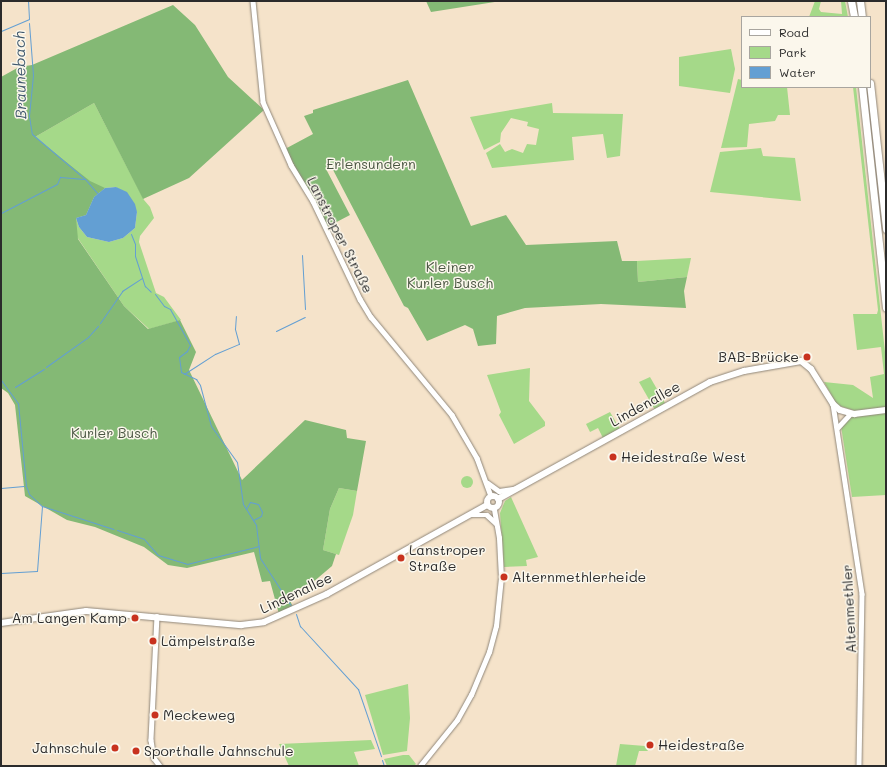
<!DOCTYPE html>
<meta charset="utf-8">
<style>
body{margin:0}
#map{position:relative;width:887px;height:767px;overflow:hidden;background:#f5e3ca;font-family:Mali,sans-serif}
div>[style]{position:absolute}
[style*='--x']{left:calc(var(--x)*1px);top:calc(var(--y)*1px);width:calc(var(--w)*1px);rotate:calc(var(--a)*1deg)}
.green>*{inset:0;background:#a5d989}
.round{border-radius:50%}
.forest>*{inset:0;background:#84b975}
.water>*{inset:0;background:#639fd3}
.stream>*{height:1px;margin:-0.5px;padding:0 0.5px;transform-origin:0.5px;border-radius:0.5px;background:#639fd3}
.roads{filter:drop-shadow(0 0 1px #90877a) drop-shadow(0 0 1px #90877a)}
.minor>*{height:4.5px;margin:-2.25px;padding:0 2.25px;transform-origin:2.25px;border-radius:2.25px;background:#fff}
.major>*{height:6px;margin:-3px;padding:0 3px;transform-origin:3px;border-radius:3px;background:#fff}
.major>.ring{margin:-3px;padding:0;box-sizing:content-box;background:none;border:6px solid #fff;border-radius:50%}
.highway>*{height:7px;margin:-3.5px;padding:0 3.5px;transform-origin:3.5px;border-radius:3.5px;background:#fff}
.dots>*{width:11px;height:11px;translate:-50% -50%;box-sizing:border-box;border:2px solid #fbf7ec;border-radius:50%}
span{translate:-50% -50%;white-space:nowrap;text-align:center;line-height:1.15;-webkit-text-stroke:3px #fbf7ec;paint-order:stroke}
.park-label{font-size:14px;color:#4a5642}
.street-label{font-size:14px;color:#2b2b2b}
.poi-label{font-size:14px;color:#2b2b2b}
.right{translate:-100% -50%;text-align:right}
.left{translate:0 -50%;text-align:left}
.water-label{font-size:15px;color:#41596e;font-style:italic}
.frame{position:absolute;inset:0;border:2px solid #2b2b2b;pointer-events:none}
.legend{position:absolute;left:741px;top:16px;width:130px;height:72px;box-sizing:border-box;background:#fbf7ec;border:1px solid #a8a59f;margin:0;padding:5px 7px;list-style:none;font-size:12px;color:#2b2b2b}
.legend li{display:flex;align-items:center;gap:8px;height:20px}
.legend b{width:20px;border:1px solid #a8a59f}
</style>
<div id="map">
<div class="green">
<i style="clip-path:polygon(815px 1px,821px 1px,819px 9px,821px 12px,842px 14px,841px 1px,845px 1px,848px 17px,809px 17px)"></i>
<i style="clip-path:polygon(731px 49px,735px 69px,730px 93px,679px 86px,679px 57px)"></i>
<i style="clip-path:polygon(738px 79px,742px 80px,742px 87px,787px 87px,790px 115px,778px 115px,775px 121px,749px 124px,747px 147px,721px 148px)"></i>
<i style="clip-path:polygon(853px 87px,856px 87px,886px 361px,886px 408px,855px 411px,837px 405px,824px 382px,853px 385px,873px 398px,870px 377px,884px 374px,881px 347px,857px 350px,853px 314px,877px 314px,878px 310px)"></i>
<i style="clip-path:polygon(evenodd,94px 103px,144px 200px,150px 207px,154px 218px,140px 236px,139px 242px,156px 293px,164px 297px,181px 320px,149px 329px,124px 306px,75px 234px,35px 137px,94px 103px,116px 187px,137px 212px,135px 228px,123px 238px,109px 242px,87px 237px,79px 227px,76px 218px,86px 215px,94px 197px,105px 188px,116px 187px)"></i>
<i style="clip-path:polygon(552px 103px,553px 113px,623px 114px,620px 156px,607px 158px,603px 134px,572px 137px,574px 160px,492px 168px,486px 153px,500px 144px,505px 152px,512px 149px,523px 153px,527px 144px,536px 145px,539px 129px,527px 126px,528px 122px,511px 118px,501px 133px,500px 142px,484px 150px,470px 117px)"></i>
<i style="clip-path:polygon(761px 148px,763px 156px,795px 158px,801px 201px,710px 192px,720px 152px)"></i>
<i style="clip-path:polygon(691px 258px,687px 277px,638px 282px,637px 261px)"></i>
<i style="clip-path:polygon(530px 368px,529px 401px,545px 422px,545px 426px,514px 444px,499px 415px,501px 412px,487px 375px)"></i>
<i style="clip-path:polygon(650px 377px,665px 403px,655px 410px,639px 382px)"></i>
<i style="clip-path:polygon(610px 412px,620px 429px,603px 438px,598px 428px,590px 432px,586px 424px)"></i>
<i style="clip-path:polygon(886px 413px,886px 495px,852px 497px,841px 426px,848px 418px,853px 416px)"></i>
<i class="round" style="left:461px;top:476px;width:12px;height:12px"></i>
<i style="clip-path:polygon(339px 488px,357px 491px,353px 515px,339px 555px,323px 550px,330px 509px)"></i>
<i style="clip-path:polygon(511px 497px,538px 557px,526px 560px,527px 566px,504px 567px,500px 513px,505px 501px)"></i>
<i style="clip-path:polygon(408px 684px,410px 718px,407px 751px,383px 755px,365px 695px)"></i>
<i style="clip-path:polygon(371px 740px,375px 749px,354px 752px,359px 766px,289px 766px,279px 744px)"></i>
<i style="clip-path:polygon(620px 744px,645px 746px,648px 751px,639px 751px,635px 766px,616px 766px)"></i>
<i style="clip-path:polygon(239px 748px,254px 749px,253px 755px,240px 755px)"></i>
<i style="clip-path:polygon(403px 755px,409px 755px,416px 764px,414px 766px,387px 766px,384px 759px)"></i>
</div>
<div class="forest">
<i style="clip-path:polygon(426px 1px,501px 1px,431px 12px)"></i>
<i style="clip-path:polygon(173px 5px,195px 25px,228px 77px,264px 110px,189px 178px,143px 199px,94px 103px,35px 137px,90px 181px,105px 188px,94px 197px,86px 215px,76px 218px,78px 239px,124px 306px,148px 329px,180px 320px,196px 352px,189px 370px,242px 480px,305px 420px,346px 430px,347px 438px,366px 441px,357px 491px,339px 488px,330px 509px,323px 550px,336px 554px,332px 566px,312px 583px,287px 594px,293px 607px,279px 614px,270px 581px,262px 582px,254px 552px,187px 568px,168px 565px,144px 547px,95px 527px,67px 520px,25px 496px,15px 405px,8px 393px,1px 388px,1px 77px,19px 67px,32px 65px)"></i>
<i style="clip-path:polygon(408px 80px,471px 226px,506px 215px,526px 245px,617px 241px,622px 261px,637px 261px,638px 282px,687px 277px,684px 291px,686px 308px,601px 304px,525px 308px,497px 316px,496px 344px,478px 346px,473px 329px,465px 325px,427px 341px,408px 308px,404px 306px,331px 166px,326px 169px,350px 215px,327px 227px,285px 149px,313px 134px,304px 116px,313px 113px,313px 110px)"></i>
</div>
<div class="water">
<i style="clip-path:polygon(116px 187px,127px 192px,135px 204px,137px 212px,135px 228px,123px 238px,109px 242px,87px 237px,79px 227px,76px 218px,86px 215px,94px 197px,105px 188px)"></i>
</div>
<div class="stream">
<i style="--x:29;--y:23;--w:52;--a:85.6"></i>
<i style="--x:33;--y:75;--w:41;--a:95.6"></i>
<i style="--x:29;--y:116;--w:18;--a:81"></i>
<i style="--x:32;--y:134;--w:70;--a:40.3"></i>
<i style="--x:85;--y:179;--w:20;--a:49"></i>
<i style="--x:1;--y:31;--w:30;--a:-23"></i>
<i style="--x:29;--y:19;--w:18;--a:-93"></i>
<i style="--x:1;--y:213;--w:63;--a:-27.4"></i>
<i style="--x:57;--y:184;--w:8;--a:-67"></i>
<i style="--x:60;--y:177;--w:24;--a:5"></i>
<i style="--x:131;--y:234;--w:11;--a:68"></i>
<i style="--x:135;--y:244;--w:12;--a:90"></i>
<i style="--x:135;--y:256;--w:32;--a:72"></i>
<i style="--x:145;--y:286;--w:8;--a:45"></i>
<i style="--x:302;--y:255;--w:54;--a:86.8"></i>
<i style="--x:155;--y:294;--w:15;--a:53"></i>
<i style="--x:164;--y:306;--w:7;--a:27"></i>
<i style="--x:170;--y:309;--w:41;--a:60.9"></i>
<i style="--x:190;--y:345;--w:7;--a:117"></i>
<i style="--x:187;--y:351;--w:10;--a:143"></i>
<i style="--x:179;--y:357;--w:15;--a:82"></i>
<i style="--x:181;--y:372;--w:17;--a:25"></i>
<i style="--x:196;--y:379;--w:7;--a:56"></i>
<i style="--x:200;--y:385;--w:42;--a:75"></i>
<i style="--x:211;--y:426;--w:44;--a:54.2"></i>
<i style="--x:237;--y:462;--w:42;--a:81.9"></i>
<i style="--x:243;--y:504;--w:25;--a:58"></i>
<i style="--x:256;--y:525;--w:33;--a:83"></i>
<i style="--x:260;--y:558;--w:59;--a:56.9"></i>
<i style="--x:100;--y:323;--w:39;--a:-55"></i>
<i style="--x:122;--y:291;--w:24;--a:-33"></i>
<i style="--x:276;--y:331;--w:32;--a:-26"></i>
<i style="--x:46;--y:367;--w:52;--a:-35.5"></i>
<i style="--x:88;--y:337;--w:15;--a:-48"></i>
<i style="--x:184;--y:374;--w:37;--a:-33"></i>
<i style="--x:215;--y:354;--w:26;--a:-23"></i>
<i style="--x:239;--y:344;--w:16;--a:-105"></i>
<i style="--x:235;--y:329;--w:13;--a:-86"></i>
<i style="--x:1;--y:380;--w:29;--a:54"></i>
<i style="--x:18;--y:403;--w:83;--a:84.5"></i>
<i style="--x:26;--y:486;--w:9;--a:69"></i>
<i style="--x:29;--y:494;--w:18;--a:43"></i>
<i style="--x:42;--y:506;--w:75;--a:17.9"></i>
<i style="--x:15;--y:387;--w:34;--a:-32"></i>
<i style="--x:1;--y:488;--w:23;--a:-5"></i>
<i style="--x:246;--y:509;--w:8;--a:-60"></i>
<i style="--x:250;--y:502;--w:8;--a:14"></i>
<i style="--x:258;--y:504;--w:9;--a:63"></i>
<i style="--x:262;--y:512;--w:4;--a:104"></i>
<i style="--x:261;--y:516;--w:9;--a:153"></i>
<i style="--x:117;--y:530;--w:28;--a:18"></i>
<i style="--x:144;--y:539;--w:21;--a:49"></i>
<i style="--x:158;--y:555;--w:30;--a:17"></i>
<i style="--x:187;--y:564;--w:74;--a:-14"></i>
<i style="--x:1;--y:573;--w:36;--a:-3"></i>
<i style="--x:37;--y:571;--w:65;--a:-85.6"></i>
<i style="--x:296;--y:614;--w:13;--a:72"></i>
<i style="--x:300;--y:626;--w:86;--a:47.4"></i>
<i style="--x:358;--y:689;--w:71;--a:71.1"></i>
<i style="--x:382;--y:760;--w:6;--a:72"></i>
</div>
<div class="roads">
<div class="minor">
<i style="--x:253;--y:1;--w:101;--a:84.3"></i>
<i style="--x:263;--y:102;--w:69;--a:66"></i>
<i style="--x:291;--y:165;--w:42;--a:58.6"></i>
<i style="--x:313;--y:201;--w:109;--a:64.4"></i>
<i style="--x:360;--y:299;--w:21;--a:59"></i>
<i style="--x:371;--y:317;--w:127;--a:50.4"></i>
<i style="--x:452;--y:415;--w:50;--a:59.8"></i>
<i style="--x:477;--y:458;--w:40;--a:69.8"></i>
<i style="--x:833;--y:404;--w:192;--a:81.3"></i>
<i style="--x:862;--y:594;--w:172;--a:91"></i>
<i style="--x:838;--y:427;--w:18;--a:-47"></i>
<i style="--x:488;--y:483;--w:14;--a:36"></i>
<i style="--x:499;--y:491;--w:15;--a:-8"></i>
<i style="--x:471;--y:515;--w:16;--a:0"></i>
<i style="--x:487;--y:515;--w:12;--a:42"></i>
<i style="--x:157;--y:616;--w:124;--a:92.8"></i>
<i style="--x:151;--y:740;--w:18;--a:81"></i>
<i style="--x:154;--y:758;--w:10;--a:53"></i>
<i style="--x:420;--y:766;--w:59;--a:-51.2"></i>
<i style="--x:457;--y:720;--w:29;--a:-61"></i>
<i style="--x:471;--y:695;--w:47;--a:-67.3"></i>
<i style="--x:489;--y:652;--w:27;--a:-75"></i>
<i style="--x:496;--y:626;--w:48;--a:-84.1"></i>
<i style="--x:501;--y:578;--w:40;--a:-92.9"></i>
<i style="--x:499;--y:538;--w:29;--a:-100"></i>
</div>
<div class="major">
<i class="ring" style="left:487px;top:496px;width:6px;height:6px"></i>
<i style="--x:498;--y:499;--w:242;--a:-28.9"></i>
<i style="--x:710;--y:382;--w:36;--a:-18"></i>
<i style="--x:744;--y:371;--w:58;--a:-10"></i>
<i style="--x:801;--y:361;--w:13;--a:39"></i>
<i style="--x:811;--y:369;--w:41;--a:57.8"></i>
<i style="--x:833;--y:404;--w:9;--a:41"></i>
<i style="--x:840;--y:410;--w:15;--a:16"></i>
<i style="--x:854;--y:414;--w:32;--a:-7"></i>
<i style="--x:1;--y:623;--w:86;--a:-8"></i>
<i style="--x:86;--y:611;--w:156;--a:5.2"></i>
<i style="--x:241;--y:625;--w:23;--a:-7"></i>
<i style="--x:264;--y:622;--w:69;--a:-24"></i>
<i style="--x:327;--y:594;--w:183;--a:-29.1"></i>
</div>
<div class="highway">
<i style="--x:851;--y:1;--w:16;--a:79"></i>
<i style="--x:860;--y:1;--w:16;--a:83"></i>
<i style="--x:870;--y:83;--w:147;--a:83.7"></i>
<i style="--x:862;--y:87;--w:222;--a:83.8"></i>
</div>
</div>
<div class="dots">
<i style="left:807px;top:357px;background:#c8321e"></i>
<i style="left:613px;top:457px;background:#c8321e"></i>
<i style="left:401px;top:558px;background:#c8321e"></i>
<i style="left:504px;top:577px;background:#c8321e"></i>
<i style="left:135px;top:618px;background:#c8321e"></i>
<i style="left:153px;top:641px;background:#c8321e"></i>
<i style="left:155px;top:715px;background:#c8321e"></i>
<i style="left:650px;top:745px;background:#c8321e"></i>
<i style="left:115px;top:748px;background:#c8321e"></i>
<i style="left:136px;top:751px;background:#c8321e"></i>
</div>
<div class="park-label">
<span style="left:371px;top:164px">Erlensundern</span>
<span style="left:450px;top:275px">Kleiner<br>Kurler Busch</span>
<span style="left:114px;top:433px">Kurler Busch</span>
</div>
<div class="street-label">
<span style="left:340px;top:235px;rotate:63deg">Lanstroper Straße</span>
<span style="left:645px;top:404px;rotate:-29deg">Lindenallee</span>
<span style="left:296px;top:593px;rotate:-25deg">Lindenallee</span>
<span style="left:849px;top:609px;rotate:-93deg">Altenmethler</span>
</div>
<div class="poi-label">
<span class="right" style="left:799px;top:357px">BAB-Brücke</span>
<span class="left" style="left:621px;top:457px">Heidestraße West</span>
<span class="left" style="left:409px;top:558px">Lanstroper<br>Straße</span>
<span class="left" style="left:512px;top:577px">Alternmethlerheide</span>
<span class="right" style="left:127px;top:618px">Am Langen Kamp</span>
<span class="left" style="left:161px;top:641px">Lämpelstraße</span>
<span class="left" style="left:163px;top:715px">Meckeweg</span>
<span class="left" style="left:658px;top:745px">Heidestraße</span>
<span class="right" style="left:107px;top:748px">Jahnschule</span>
<span class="left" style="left:144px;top:751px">Sporthalle Jahnschule</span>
</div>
<div class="water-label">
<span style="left:20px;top:75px;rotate:-91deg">Braunebach</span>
</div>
<div class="frame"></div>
<ul class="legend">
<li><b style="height:5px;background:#fff"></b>Road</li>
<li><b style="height:11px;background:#a5d989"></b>Park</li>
<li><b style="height:11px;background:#639fd3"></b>Water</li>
</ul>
</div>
